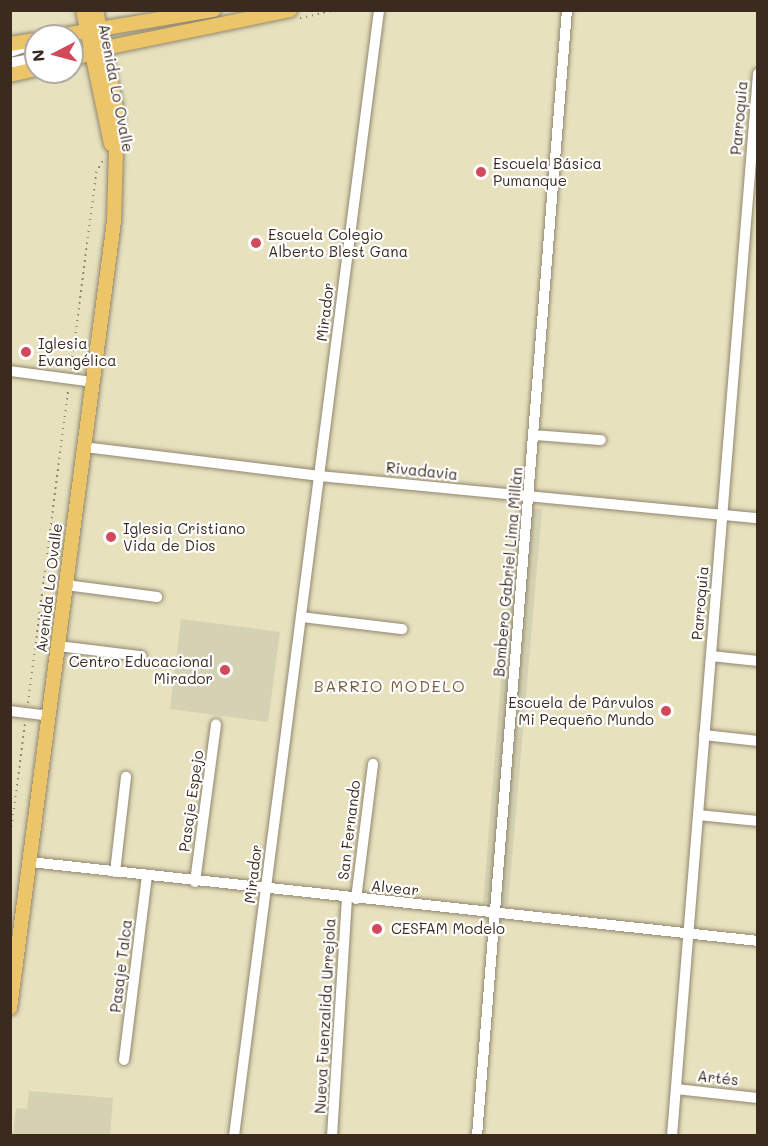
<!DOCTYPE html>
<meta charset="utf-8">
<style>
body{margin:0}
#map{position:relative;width:768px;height:1146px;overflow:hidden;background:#e7e1be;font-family:Mali,sans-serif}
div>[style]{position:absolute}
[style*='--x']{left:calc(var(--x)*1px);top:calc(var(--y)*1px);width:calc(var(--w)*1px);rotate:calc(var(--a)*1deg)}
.built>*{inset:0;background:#d4d2b2}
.path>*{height:2px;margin-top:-1px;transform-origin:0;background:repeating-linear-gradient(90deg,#91866e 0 1.5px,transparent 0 6px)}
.roads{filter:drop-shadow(0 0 2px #91866e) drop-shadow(0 0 2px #91866e)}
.minor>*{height:10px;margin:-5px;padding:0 5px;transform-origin:5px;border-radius:5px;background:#fff}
.major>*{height:14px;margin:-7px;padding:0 7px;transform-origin:7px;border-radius:7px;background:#edc569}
.dots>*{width:16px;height:16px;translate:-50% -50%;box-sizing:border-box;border:3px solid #fff;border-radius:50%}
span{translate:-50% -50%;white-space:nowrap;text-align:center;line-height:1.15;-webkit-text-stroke:4.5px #fff;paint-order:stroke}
.street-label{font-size:15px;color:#3b2a1e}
.poi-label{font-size:15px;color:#3b2a1e}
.left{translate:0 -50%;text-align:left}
.right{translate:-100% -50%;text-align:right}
.neighbourhood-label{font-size:16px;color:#785c40;letter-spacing:1.5px}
.frame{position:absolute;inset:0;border:12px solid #3b2a1e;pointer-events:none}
.north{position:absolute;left:24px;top:24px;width:60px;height:60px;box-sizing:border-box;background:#fff;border:2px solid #b1aaa5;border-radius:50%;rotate:264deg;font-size:16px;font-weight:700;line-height:24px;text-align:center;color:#3b2a1e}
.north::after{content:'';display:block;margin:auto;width:21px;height:27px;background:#d1495b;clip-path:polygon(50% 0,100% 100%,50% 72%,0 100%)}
</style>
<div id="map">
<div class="built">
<i style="clip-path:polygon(515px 507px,542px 509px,508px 905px,483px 903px)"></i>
<i style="clip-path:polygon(181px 619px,280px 632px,268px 722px,170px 709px)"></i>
<i style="clip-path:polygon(29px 1091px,113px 1098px,110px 1135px,13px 1135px,16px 1108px,27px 1109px)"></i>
</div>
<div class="path">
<i style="--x:300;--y:18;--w:39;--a:-12"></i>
<i style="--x:40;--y:29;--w:12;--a:-14"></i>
<i style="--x:45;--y:76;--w:17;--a:-13"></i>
<i style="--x:71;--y:369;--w:198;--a:-82.7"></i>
<i style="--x:96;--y:173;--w:15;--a:-62"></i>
<i style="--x:28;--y:703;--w:316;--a:-82.7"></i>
<i style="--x:10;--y:839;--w:117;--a:-82.6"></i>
</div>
<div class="roads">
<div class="minor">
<i style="--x:10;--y:52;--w:18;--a:-19"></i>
<i style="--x:10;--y:63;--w:26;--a:-11"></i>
<i style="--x:10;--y:371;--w:84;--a:7.5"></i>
<i style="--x:534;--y:435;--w:67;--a:4.3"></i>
<i style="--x:84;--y:447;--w:237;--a:7"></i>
<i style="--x:319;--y:476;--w:441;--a:5.5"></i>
<i style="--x:66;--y:585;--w:92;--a:7.5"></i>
<i style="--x:301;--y:617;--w:102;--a:6.8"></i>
<i style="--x:58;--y:646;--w:84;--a:6.9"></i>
<i style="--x:711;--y:656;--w:47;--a:6.1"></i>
<i style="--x:10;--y:711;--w:39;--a:7"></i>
<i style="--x:704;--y:735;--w:54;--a:6.3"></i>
<i style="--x:698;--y:815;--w:60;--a:5.7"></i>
<i style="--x:30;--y:862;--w:732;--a:6.19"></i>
<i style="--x:115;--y:872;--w:96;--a:-83.4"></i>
<i style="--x:195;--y:882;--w:159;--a:-82.4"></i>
<i style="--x:356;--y:899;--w:136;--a:-82.8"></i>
<i style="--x:124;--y:1060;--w:185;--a:-82.9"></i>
<i style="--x:676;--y:1089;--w:82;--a:6.3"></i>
<i style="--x:234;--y:1136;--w:1135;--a:-82.66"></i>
<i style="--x:332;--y:1136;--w:237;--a:-86.4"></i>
<i style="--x:477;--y:1136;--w:1130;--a:-85.43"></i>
<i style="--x:672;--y:1136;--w:1066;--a:-85.37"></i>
</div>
<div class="major">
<i style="--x:83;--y:10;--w:137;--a:78.2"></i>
<i style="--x:58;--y:36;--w:158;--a:-9.5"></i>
<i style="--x:10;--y:44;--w:26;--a:-9"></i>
<i style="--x:72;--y:59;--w:35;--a:-18"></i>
<i style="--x:105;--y:48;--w:189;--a:-11.6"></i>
<i style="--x:10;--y:75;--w:27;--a:-13"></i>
<i style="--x:10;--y:1008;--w:794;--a:-82.47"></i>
<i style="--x:114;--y:221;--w:108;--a:-88.4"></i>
<i style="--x:117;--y:113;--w:105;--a:-101.5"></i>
</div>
</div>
<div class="dots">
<i style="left:481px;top:172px;background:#d1495b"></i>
<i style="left:256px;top:243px;background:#d1495b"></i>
<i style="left:26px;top:352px;background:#d1495b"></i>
<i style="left:111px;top:537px;background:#d1495b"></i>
<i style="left:225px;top:670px;background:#d1495b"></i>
<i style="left:666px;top:711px;background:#d1495b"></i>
<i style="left:377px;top:929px;background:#d1495b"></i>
</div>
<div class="street-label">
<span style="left:116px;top:88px;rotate:79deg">Avenida Lo Ovalle</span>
<span style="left:739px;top:118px;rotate:-85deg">Parroquia</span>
<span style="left:325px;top:312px;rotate:-83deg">Mirador</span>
<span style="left:422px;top:471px;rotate:6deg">Rivadavia</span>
<span style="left:508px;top:572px;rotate:-85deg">Bombero Gabriel Lima Millán</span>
<span style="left:49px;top:588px;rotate:-83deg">Avenida Lo Ovalle</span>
<span style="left:700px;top:603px;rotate:-85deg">Parroquia</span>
<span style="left:191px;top:801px;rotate:-82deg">Pasaje Espejo</span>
<span style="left:349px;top:830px;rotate:-83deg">San Fernando</span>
<span style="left:253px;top:874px;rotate:-83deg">Mirador</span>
<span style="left:395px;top:888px;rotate:6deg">Alvear</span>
<span style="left:121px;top:966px;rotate:-83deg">Pasaje Talca</span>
<span style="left:325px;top:1016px;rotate:-87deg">Nueva Fuenzalida Urrejola</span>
<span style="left:718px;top:1078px;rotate:6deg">Artés</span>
</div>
<div class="poi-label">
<span class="left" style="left:493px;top:172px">Escuela Básica<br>Pumanque</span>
<span class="left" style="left:268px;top:243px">Escuela Colegio<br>Alberto Blest Gana</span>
<span class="left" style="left:38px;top:352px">Iglesia<br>Evangélica</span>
<span class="left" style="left:123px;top:537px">Iglesia Cristiano<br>Vida de Dios</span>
<span class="right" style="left:213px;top:670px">Centro Educacional<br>Mirador</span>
<span class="right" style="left:654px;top:711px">Escuela de Párvulos<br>Mi Pequeño Mundo</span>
<span class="left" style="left:391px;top:929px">CESFAM Modelo</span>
</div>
<div class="neighbourhood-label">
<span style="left:390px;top:686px">BARRIO MODELO</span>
</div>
<div class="frame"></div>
<div class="north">N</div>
</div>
